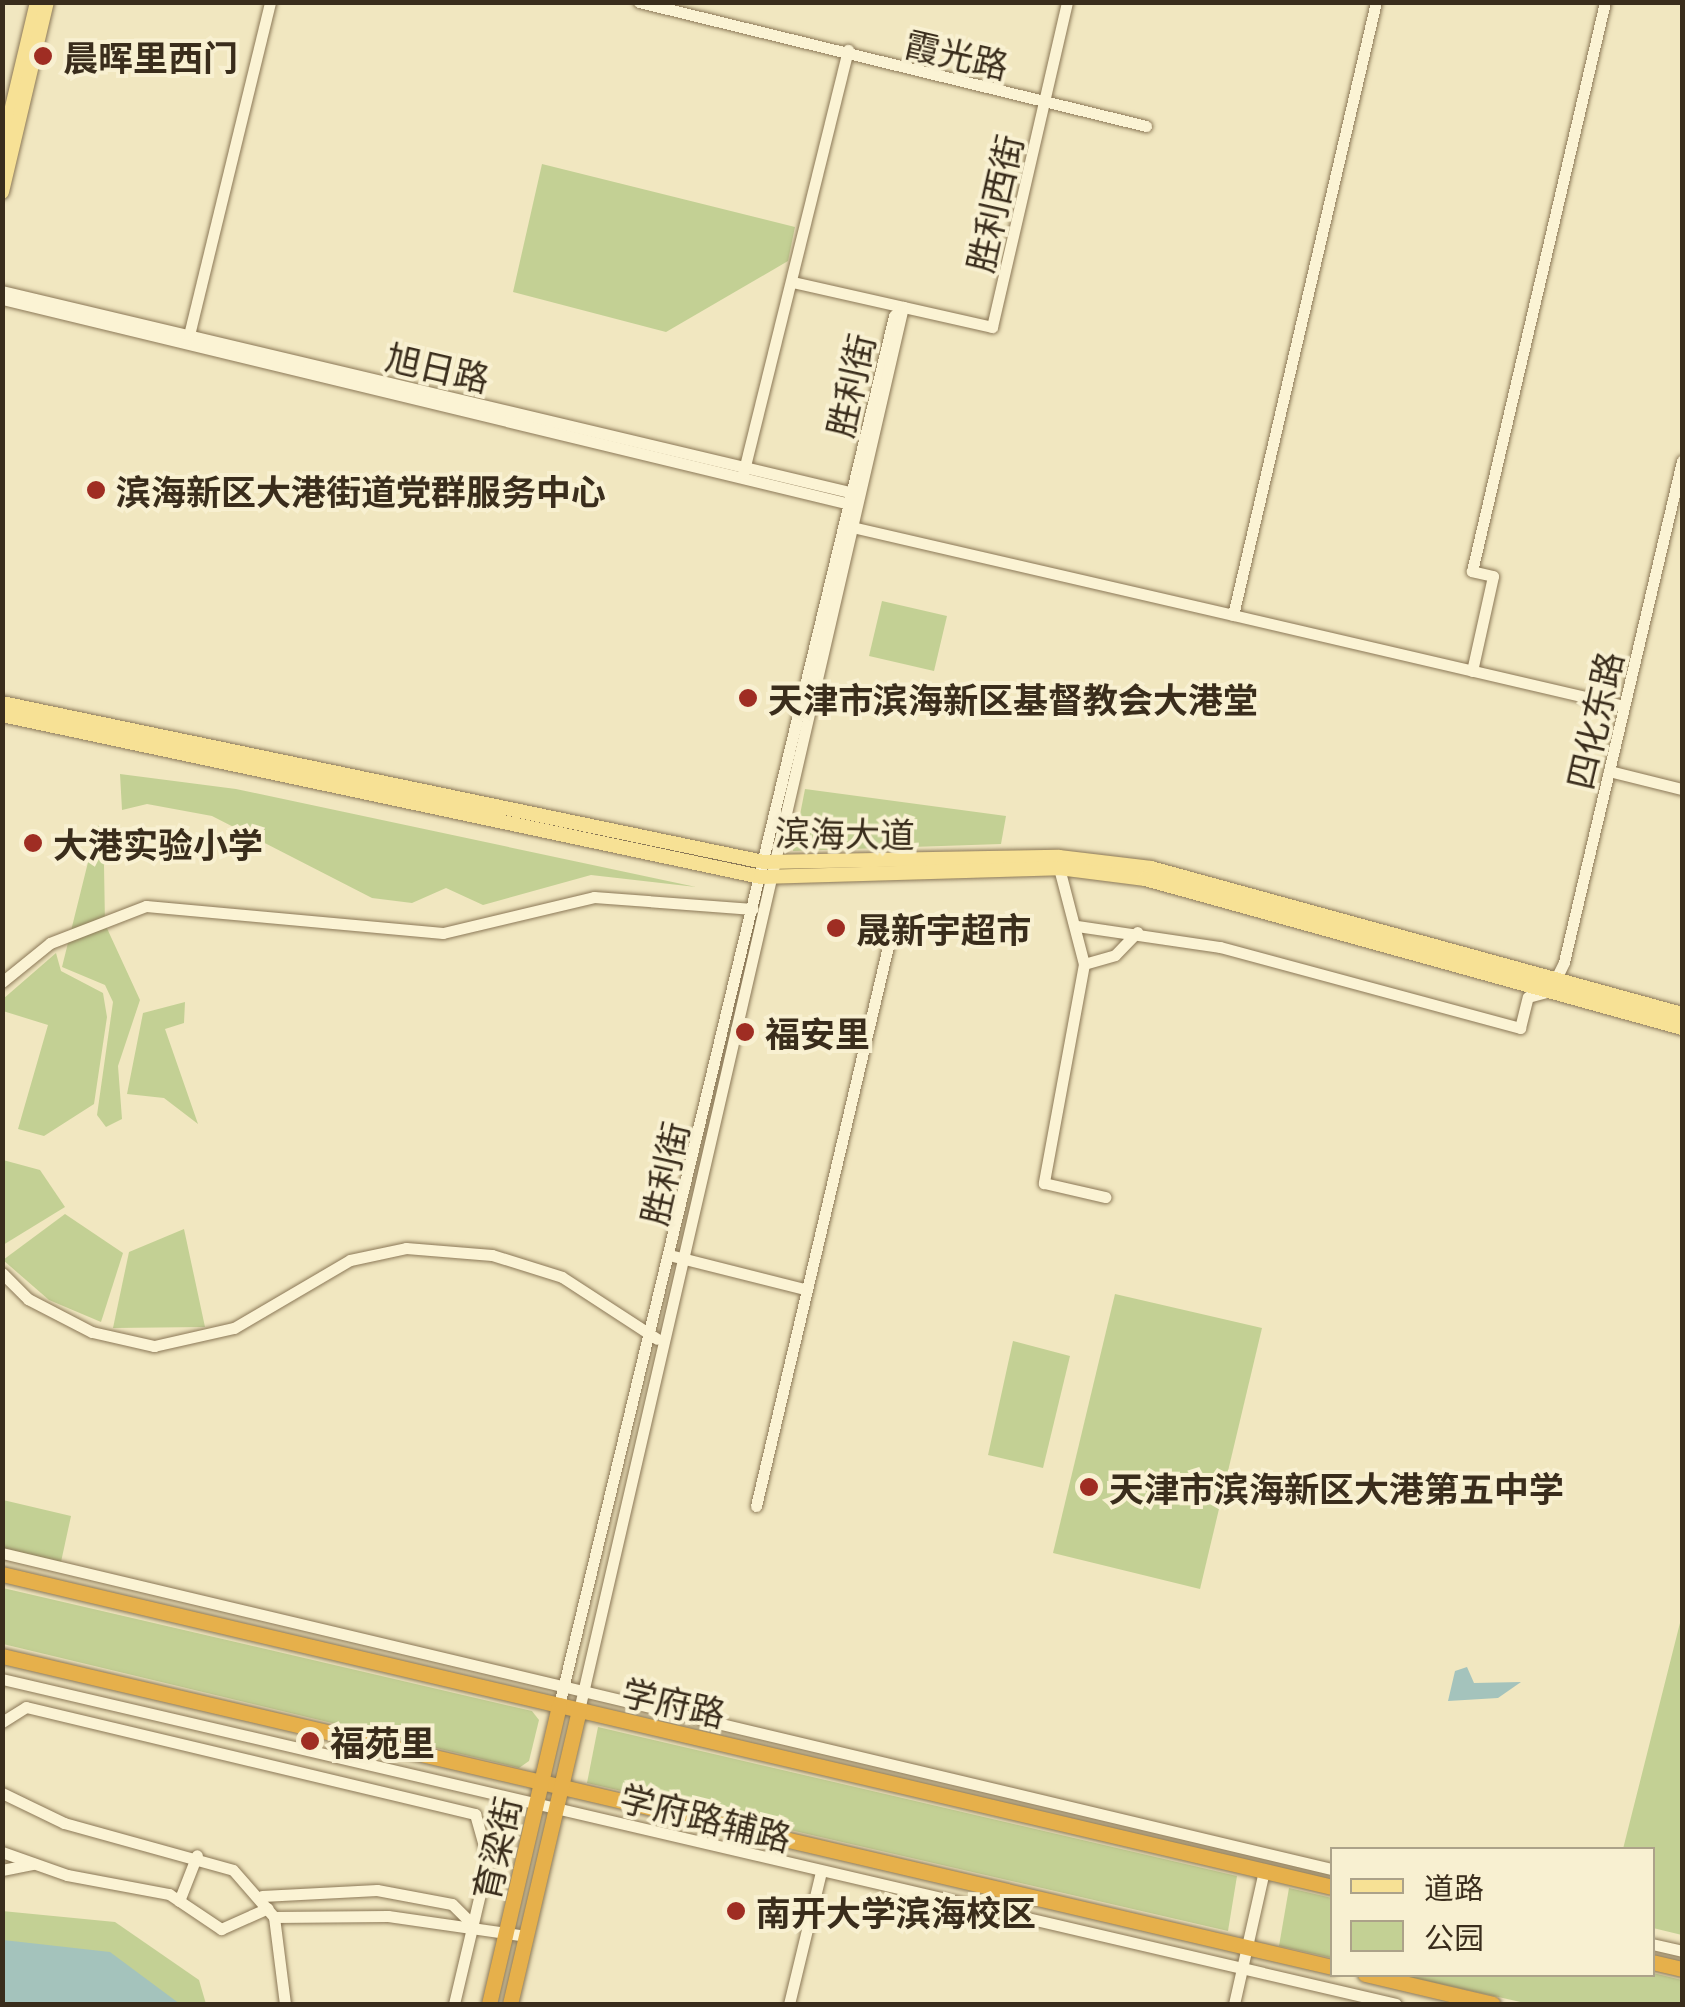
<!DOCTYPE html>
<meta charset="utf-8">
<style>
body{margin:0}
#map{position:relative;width:1685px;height:2007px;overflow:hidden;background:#f1e7c0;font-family:Georgia,"Noto Sans SC",serif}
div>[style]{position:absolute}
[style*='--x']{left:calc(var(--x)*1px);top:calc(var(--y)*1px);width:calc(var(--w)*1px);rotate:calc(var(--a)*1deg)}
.green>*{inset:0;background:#c3d094}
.water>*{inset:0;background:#a4c3bc}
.roads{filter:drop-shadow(0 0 2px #8b7857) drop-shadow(0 0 2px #8b7857)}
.minor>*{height:11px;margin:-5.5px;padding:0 5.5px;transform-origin:5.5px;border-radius:5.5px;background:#fbf3d4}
.major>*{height:14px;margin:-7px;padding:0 7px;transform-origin:7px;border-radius:7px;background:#f7e195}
.highway>*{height:15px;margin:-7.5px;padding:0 7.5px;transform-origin:7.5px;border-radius:7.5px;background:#e6b04b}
.dots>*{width:28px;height:28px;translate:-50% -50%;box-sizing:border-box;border:5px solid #f8f0d1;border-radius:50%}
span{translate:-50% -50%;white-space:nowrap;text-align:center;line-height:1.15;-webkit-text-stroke:8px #f8f0d1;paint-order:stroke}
.street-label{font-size:35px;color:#3a2d1c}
.poi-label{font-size:35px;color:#3a2d1c;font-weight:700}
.left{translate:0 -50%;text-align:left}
.frame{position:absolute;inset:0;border:5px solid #3a2d1c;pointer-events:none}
.legend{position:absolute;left:1330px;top:1847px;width:325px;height:130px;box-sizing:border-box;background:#f8f0d1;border:2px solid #aca289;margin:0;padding:12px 18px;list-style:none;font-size:30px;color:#3a2d1c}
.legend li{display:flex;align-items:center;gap:20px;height:50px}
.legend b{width:50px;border:2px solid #aca289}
</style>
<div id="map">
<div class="green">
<i style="clip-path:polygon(542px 164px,795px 227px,788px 261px,666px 332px,513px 292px)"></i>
<i style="clip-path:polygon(882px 601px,947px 616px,934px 671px,869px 656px)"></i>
<i style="clip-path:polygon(120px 774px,236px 789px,696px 887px,591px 875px,483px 905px,446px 888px,412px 903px,372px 898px,212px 816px,147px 804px,122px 810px)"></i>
<i style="clip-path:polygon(805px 789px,1006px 816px,1001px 844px,793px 851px)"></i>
<i style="clip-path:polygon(119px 824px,104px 865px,105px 924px,140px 1000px,118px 1066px,122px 1119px,106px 1127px,97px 1115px,113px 1002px,105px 985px,62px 967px,97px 826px)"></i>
<i style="clip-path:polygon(56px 953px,61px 971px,103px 993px,107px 1017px,94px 1104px,44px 1136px,18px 1129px,48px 1025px,3px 1011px,3px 999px)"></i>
<i style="clip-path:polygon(185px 1002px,184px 1023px,165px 1029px,198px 1124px,164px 1098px,127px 1094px,143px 1013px)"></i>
<i style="clip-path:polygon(3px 1160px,40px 1170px,65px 1207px,3px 1245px)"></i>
<i style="clip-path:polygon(65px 1214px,123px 1253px,101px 1322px,49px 1300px,3px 1260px)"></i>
<i style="clip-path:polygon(184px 1229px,205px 1327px,113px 1328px,129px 1252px)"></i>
<i style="clip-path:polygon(1115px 1294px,1262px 1328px,1200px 1589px,1053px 1553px)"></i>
<i style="clip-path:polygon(1013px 1341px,1070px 1356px,1043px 1468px,988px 1455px)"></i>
<i style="clip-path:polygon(3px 1500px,71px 1516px,61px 1562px,3px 1548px)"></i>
<i style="clip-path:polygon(3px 1588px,532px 1711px,539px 1720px,529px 1761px,519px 1768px,3px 1644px)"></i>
<i style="clip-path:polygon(1682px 1615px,1682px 1935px,1653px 1928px,1652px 1850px,1623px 1849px)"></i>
<i style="clip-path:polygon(598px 1727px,1237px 1876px,1228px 1931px,587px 1783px)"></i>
<i style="clip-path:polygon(1289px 1888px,1332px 1898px,1332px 1958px,1279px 1946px)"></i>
<i style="clip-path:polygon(2px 1911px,115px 1922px,199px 1980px,206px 2004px,3px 2004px)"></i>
<i style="clip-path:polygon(1653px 1973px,1682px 1980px,1682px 2004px,1529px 2004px,1401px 1975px)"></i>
</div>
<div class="water">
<i style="clip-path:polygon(1467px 1667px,1474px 1683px,1521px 1682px,1498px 1698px,1448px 1701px,1455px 1671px)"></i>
<i style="clip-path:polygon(3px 1940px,110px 1952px,180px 2004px,3px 2004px)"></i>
</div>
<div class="roads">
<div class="minor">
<i style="--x:639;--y:2;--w:522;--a:13.74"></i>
<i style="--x:1376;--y:2;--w:629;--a:103.13"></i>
<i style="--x:1233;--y:615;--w:401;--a:13.1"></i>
<i style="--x:793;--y:282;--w:204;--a:12.7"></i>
<i style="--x:992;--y:327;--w:334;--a:-77"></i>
<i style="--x:2;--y:291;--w:880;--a:13.34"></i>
<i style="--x:2;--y:299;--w:877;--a:13.59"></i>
<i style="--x:188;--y:339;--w:347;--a:-76.3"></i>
<i style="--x:743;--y:474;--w:437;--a:-76.1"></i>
<i style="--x:852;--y:527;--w:391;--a:13"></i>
<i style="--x:1472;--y:671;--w:97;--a:-77.5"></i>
<i style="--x:1493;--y:576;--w:22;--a:-167"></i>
<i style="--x:1472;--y:571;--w:584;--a:-76.84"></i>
<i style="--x:1609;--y:771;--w:75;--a:13.9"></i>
<i style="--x:1059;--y:868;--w:99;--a:75.4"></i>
<i style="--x:1084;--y:964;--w:223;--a:100.4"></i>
<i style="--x:1044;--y:1183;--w:63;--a:12.9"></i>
<i style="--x:1077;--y:926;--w:145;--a:8.4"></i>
<i style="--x:1220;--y:947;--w:311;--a:15.1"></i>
<i style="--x:1520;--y:1028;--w:32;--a:-76"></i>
<i style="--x:1528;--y:997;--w:23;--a:-15"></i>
<i style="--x:1550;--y:991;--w:32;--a:-64"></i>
<i style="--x:1564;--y:962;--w:515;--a:-76.75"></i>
<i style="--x:1084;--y:964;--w:32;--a:-16"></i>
<i style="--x:1115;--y:955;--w:32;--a:-46"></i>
<i style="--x:2;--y:982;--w:62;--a:-39.1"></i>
<i style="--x:50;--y:943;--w:103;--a:-21.1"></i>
<i style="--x:146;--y:906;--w:298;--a:5.2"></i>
<i style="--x:443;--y:933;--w:155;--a:-13.4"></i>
<i style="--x:594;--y:897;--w:159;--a:4.3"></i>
<i style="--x:673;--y:1256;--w:135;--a:14.1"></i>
<i style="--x:2;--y:1273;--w:37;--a:45"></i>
<i style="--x:28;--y:1299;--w:72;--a:27.3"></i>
<i style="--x:92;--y:1332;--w:64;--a:12.7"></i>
<i style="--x:154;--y:1346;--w:82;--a:-12.7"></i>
<i style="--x:234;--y:1328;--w:134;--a:-30.4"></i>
<i style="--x:350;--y:1260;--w:57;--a:-12.1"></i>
<i style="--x:406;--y:1248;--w:86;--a:4.7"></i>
<i style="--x:492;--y:1255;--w:73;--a:17.4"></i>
<i style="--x:562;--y:1277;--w:113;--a:33.1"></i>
<i style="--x:756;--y:1506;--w:579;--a:-76.73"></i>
<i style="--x:2;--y:1553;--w:1367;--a:13.37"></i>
<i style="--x:2;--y:1679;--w:1431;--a:13.12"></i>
<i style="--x:559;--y:1705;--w:1429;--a:-76.44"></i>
<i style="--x:894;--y:316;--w:13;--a:-45"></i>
<i style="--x:579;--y:1710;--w:1440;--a:-77"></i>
<i style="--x:2;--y:1722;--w:28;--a:-32"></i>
<i style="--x:26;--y:1707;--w:462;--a:13.4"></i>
<i style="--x:475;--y:1814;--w:48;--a:74.2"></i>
<i style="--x:488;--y:1860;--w:148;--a:103.3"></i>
<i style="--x:2;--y:1793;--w:69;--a:25.8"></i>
<i style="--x:64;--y:1823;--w:175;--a:15.5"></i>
<i style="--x:233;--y:1870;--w:62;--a:48.9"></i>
<i style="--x:274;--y:1917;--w:88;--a:82.8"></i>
<i style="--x:2;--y:1852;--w:69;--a:19.5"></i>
<i style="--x:67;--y:1875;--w:104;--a:10.6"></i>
<i style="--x:169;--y:1894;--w:63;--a:33.9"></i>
<i style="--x:221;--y:1929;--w:51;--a:-24.1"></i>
<i style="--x:2;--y:1870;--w:33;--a:-11"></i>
<i style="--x:262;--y:1896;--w:115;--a:-3"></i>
<i style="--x:377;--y:1890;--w:76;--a:10.6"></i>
<i style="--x:452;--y:1904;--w:30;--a:45"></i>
<i style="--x:179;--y:1901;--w:49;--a:-68.6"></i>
<i style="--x:274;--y:1917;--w:114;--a:-0.5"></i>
<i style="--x:388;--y:1916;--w:139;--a:8.2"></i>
<i style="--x:1652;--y:1944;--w:31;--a:13"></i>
<i style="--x:789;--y:2004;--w:136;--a:-76.4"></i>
<i style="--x:1234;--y:2004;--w:136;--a:-77.3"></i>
</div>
<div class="major">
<i style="--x:2;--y:149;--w:151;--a:-76.6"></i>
<i style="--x:2;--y:192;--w:195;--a:-76.7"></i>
<i style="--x:2;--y:703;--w:778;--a:11.79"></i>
<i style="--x:764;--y:862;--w:295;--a:-1"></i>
<i style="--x:1059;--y:857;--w:93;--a:6.8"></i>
<i style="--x:1151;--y:868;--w:551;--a:15.37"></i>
<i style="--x:2;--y:715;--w:776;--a:12.05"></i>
<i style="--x:761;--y:877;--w:298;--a:-1.7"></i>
<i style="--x:1059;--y:868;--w:87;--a:7.3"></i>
<i style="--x:1145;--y:879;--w:557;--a:15.51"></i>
</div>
<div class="highway">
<i style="--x:2;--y:1574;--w:1366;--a:13.24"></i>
<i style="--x:2;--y:1656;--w:1366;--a:13.16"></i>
<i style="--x:1652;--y:1962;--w:31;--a:13"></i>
<i style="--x:1365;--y:1974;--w:131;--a:13.2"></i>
<i style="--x:489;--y:2004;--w:307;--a:-76.8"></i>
<i style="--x:510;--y:2004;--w:302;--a:-76.8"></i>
</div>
</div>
<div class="dots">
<i style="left:43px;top:56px;background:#9f2d23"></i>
<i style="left:96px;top:490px;background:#9f2d23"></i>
<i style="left:748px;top:698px;background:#9f2d23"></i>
<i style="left:33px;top:843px;background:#9f2d23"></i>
<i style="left:836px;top:928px;background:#9f2d23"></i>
<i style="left:745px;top:1032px;background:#9f2d23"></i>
<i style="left:1089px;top:1487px;background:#9f2d23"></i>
<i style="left:310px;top:1741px;background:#9f2d23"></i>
<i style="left:736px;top:1911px;background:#9f2d23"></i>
</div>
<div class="street-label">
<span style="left:957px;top:53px;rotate:13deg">霞光路</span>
<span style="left:993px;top:203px;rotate:-77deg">胜利西街</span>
<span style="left:438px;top:366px;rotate:13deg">旭日路</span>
<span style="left:849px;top:385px;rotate:-77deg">胜利街</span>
<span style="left:1593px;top:720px;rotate:-77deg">四化东路</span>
<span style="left:845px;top:832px;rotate:1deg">滨海大道</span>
<span style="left:663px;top:1173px;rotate:-77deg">胜利街</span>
<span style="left:674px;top:1701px;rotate:13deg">学府路</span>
<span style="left:706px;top:1816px;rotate:14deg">学府路辅路</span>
<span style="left:495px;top:1848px;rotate:-77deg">育梁街</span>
</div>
<div class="poi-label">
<span class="left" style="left:63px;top:56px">晨晖里西门</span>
<span class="left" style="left:116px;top:490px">滨海新区大港街道党群服务中心</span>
<span class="left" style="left:768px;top:698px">天津市滨海新区基督教会大港堂</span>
<span class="left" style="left:53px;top:843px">大港实验小学</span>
<span class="left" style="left:856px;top:928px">晟新宇超市</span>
<span class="left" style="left:765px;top:1032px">福安里</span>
<span class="left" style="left:1109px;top:1487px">天津市滨海新区大港第五中学</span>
<span class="left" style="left:330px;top:1741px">福苑里</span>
<span class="left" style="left:756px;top:1911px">南开大学滨海校区</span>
</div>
<div class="frame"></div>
<ul class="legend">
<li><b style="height:12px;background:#f7e195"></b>道路</li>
<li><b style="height:28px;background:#c3d094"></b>公园</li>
</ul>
</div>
